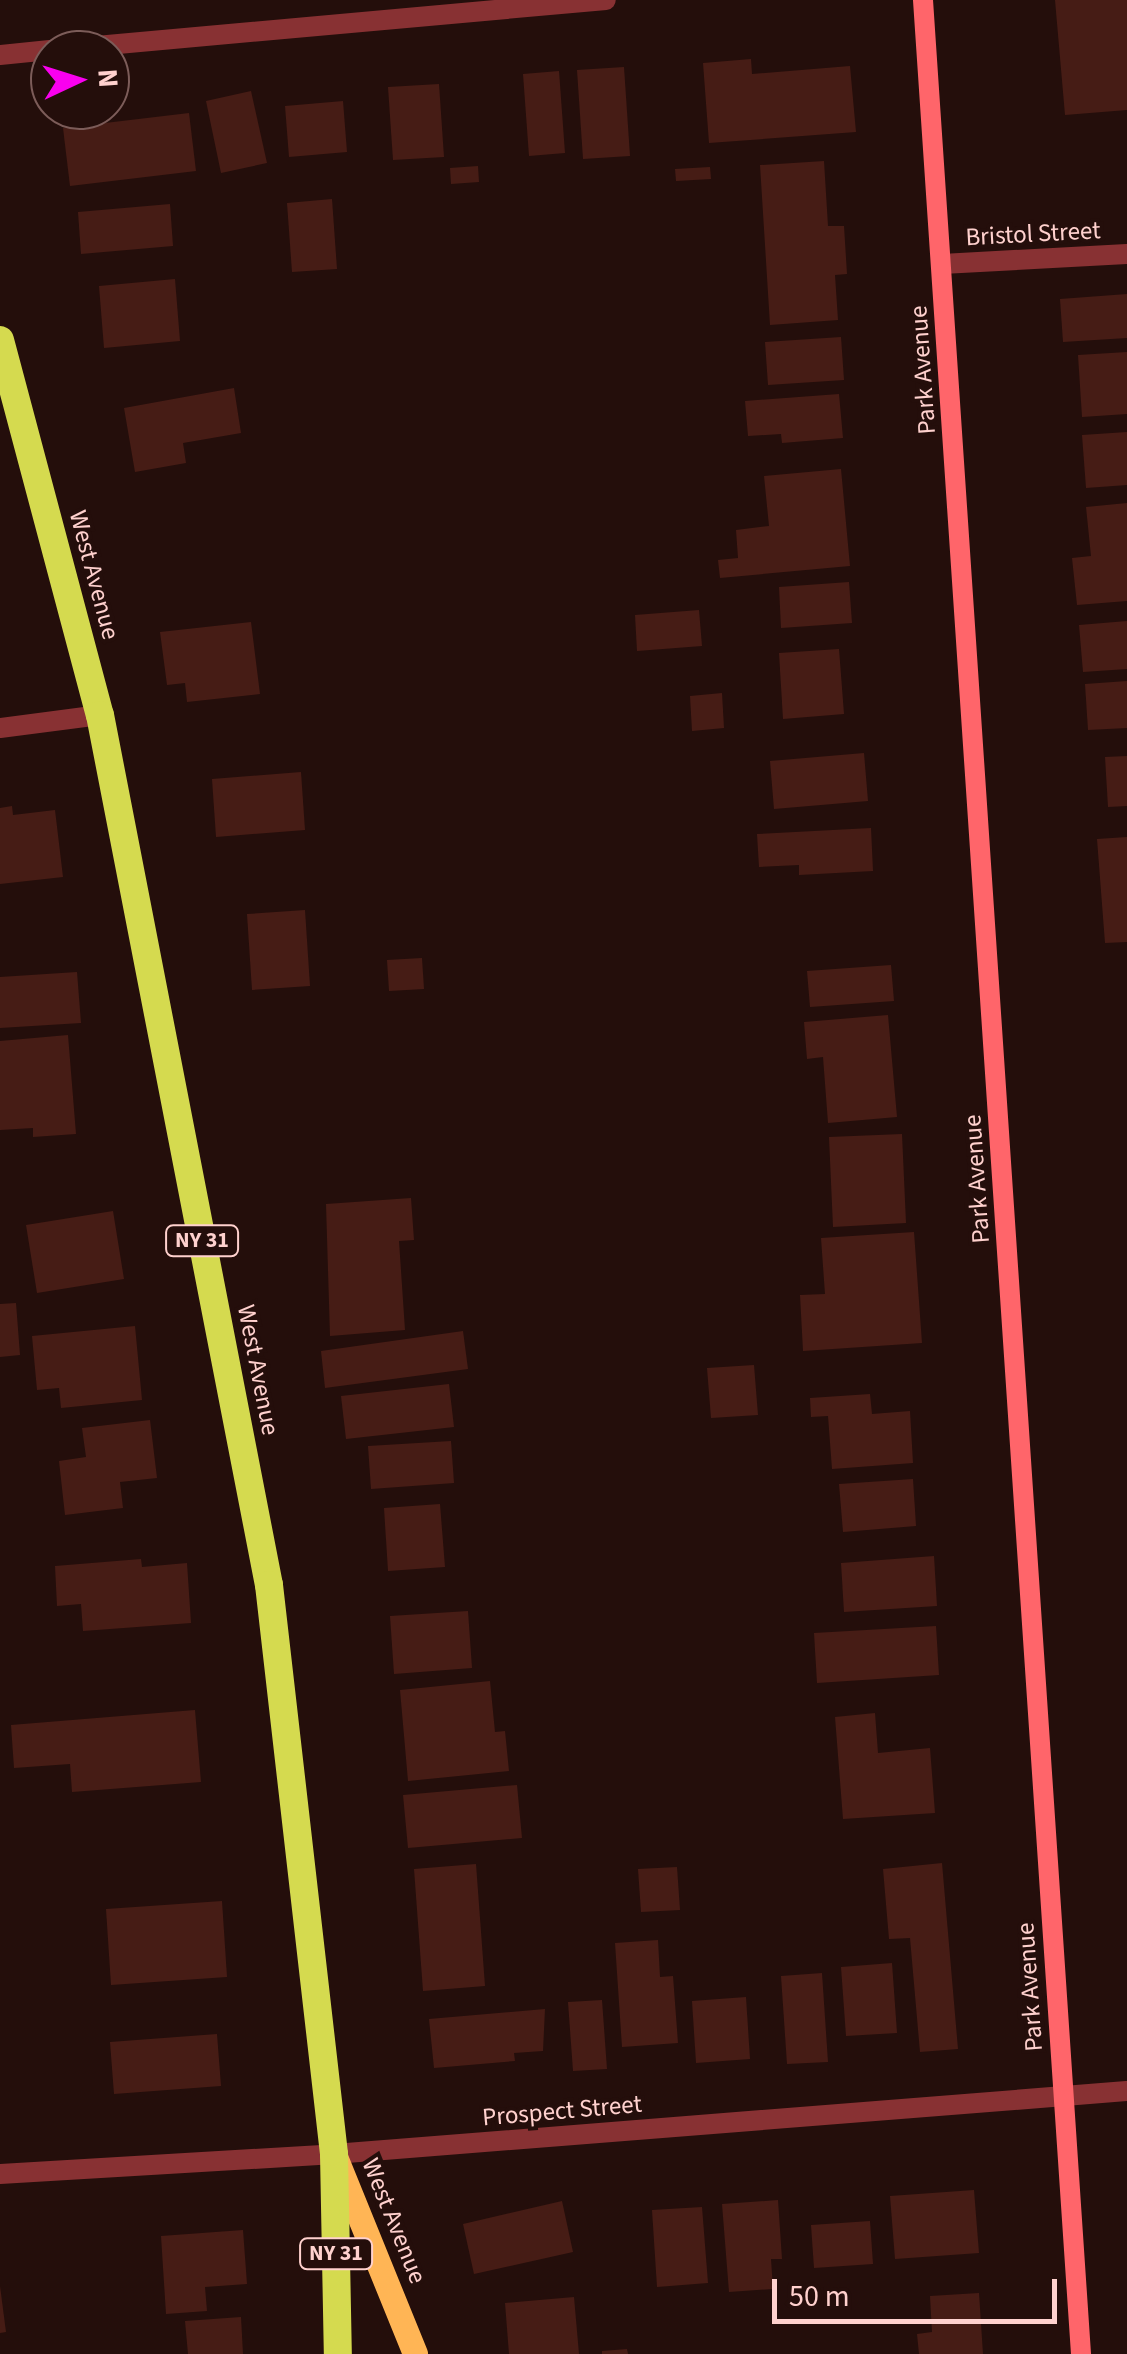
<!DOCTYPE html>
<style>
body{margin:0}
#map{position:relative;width:1127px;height:2354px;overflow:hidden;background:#240e0b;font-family:"Source Sans 3",sans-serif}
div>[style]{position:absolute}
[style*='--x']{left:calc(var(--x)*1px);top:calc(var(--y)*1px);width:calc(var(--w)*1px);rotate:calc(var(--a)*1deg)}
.building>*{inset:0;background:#461c15}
.minor>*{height:20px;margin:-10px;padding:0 10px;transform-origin:10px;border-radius:10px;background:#883133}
.tertiary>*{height:20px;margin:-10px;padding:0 10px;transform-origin:10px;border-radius:10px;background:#883133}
.secondary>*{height:20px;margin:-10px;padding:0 10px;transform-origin:10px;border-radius:10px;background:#ff656a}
.primary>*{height:25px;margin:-12.5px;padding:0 12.5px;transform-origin:12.5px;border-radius:12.5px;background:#ffb555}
.trunk>*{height:28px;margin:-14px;padding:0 14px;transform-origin:14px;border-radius:14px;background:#d5da4f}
span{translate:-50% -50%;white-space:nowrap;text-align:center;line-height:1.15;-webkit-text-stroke:8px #240e0b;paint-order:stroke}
.shield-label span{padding:2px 8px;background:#240e0b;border:2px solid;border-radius:8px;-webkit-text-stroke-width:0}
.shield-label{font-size:22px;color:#ffd1ce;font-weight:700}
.street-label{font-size:25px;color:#ffd1ce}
.north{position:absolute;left:30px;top:30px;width:100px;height:100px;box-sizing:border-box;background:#240e0b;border:2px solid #7c5c59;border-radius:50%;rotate:86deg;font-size:28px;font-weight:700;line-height:40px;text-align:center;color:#ffd1ce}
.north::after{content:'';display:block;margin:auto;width:35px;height:45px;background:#f900ef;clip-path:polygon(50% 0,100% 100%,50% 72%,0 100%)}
.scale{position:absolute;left:772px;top:2279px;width:285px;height:45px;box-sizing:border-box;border:5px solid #ffd1ce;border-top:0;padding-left:12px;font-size:30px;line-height:35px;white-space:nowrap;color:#ffd1ce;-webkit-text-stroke:8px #240e0b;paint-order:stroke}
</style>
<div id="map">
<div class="building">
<i style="clip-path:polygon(1055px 0,1127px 0,1127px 110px,1065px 115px)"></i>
<i style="clip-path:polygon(751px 59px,752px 74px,850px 66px,856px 132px,709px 143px,703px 63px)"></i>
<i style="clip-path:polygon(624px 67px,630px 156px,583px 159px,577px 70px)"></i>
<i style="clip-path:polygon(559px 71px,565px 153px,529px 156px,523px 74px)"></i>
<i style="clip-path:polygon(439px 84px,444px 157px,393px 160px,388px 87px)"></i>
<i style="clip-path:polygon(251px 91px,267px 163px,221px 173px,206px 101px)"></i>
<i style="clip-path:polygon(343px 101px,347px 152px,289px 157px,285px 106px)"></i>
<i style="clip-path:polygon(189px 113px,196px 171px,70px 186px,63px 128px)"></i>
<i style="clip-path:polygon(824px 161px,828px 226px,844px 226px,847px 274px,835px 275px,838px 320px,770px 325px,760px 165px)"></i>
<i style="clip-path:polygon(478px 166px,479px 182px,451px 184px,450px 168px)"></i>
<i style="clip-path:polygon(710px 167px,711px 179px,676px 181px,675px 169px)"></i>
<i style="clip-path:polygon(332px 199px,337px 269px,292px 272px,287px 203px)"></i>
<i style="clip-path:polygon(170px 204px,173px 246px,81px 254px,78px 212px)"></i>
<i style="clip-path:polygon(175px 279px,180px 341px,104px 348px,99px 286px)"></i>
<i style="clip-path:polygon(1127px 294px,1127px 338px,1063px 342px,1060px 299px)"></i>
<i style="clip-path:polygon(841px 337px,844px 380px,768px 385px,765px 342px)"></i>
<i style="clip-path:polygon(1127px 352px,1127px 414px,1082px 417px,1078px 355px)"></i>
<i style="clip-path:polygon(234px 388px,241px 433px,183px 443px,186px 463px,135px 472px,124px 408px)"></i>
<i style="clip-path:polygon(839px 394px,843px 438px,782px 443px,781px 434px,748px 436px,745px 401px)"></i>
<i style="clip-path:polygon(1127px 432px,1127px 485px,1086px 488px,1082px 435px)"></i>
<i style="clip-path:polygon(841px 469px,850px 566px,720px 578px,718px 560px,738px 558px,736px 530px,769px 526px,764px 476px)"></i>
<i style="clip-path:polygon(1127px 503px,1127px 601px,1077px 605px,1072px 558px,1091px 556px,1086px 507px)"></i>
<i style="clip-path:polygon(849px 582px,852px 623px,781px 628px,779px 587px)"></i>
<i style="clip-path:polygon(699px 610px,702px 646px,637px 651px,635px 615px)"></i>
<i style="clip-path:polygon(1127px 621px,1127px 669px,1083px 672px,1079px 625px)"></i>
<i style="clip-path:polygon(251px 622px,260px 694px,187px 702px,185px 683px,167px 685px,160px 632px)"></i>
<i style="clip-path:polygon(839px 649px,844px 714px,783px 719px,779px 653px)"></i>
<i style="clip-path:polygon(1127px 681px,1127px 728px,1088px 730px,1085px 684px)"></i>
<i style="clip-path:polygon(722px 693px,724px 728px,692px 731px,690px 696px)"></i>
<i style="clip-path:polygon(864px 753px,868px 801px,774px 809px,770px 761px)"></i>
<i style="clip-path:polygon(1127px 756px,1127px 806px,1108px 807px,1105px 757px)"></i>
<i style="clip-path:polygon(301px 772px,305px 830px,216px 837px,212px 779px)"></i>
<i style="clip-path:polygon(12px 806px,13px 815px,55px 810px,63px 877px,0 884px,0 808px)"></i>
<i style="clip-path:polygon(871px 828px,873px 871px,799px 875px,799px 865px,759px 867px,757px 834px)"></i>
<i style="clip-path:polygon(1127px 837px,1127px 942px,1105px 943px,1097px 839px)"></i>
<i style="clip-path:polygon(305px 910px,310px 986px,252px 990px,247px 914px)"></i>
<i style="clip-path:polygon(422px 958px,424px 989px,389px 991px,387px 960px)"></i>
<i style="clip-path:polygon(891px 965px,894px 1001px,810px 1007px,807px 971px)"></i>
<i style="clip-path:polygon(77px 972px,81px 1023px,0 1028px,0 977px)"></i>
<i style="clip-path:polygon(888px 1015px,897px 1117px,828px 1123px,823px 1057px,807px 1059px,804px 1022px)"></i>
<i style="clip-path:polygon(68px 1035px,76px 1134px,33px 1137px,33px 1128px,0 1130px,0 1041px)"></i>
<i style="clip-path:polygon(902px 1134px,906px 1223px,833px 1227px,829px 1137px)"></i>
<i style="clip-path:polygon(411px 1198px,414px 1240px,399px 1241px,405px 1330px,330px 1336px,326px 1204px)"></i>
<i style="clip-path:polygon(113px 1211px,124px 1279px,37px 1293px,26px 1225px)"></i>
<i style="clip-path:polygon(914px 1232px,922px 1343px,803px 1351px,800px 1295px,825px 1294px,821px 1238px)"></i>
<i style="clip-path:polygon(16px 1303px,20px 1355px,0 1357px,0 1304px)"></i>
<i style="clip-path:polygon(135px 1326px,142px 1400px,61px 1408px,59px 1388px,37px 1390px,32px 1336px)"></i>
<i style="clip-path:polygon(463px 1331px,468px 1369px,325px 1388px,321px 1351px)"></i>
<i style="clip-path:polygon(754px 1365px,758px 1415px,711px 1418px,707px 1368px)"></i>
<i style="clip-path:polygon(449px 1384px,454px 1427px,346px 1439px,341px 1396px)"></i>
<i style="clip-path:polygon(870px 1394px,872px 1414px,910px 1411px,913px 1463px,832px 1469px,828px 1416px,811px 1417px,810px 1398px)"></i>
<i style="clip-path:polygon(150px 1420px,157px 1478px,120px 1482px,123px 1508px,65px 1515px,59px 1461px,86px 1457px,82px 1428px)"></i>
<i style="clip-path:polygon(451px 1441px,454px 1483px,371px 1489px,368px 1446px)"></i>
<i style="clip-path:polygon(913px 1479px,916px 1526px,843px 1532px,839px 1484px)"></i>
<i style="clip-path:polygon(440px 1504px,445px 1567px,388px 1571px,384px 1508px)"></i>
<i style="clip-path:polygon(934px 1556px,937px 1606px,844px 1612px,841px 1563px)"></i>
<i style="clip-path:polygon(141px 1559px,142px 1567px,187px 1563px,191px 1623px,83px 1631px,81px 1604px,57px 1606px,55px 1566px)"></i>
<i style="clip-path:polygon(468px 1611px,472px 1668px,394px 1674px,390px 1616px)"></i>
<i style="clip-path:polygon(936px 1626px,939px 1675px,817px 1683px,814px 1633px)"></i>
<i style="clip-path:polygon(490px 1681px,495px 1732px,505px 1731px,509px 1771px,408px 1781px,400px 1690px)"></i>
<i style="clip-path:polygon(195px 1710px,201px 1782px,72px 1792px,70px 1764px,14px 1768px,11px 1725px)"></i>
<i style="clip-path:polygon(875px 1713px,878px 1753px,930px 1748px,935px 1813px,843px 1819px,835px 1717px)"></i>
<i style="clip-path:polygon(517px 1785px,522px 1838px,408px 1848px,403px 1795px)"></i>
<i style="clip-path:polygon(942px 1863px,958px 2049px,920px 2052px,910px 1938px,889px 1939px,883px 1869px)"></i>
<i style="clip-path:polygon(476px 1864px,485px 1986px,423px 1991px,414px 1869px)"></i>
<i style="clip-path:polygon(677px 1867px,680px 1910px,641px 1912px,638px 1869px)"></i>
<i style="clip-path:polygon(222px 1901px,227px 1977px,111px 1985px,106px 1909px)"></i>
<i style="clip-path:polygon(658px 1940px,660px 1977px,673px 1976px,678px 2043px,622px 2047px,615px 1943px)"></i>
<i style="clip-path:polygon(892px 1963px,897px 2033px,846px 2036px,841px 1967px)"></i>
<i style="clip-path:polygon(822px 1973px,828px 2062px,787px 2064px,781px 1976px)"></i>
<i style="clip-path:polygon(746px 1997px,750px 2059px,696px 2063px,692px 2001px)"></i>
<i style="clip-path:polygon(602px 2000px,607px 2069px,573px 2071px,568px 2002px)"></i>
<i style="clip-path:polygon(545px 2009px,543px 2051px,514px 2053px,515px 2061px,434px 2068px,429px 2019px)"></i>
<i style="clip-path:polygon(217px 2034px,221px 2086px,114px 2094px,110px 2042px)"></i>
<i style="clip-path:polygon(974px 2190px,979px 2253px,895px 2259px,890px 2196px)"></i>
<i style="clip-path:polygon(778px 2200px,782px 2259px,771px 2259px,773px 2289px,729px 2292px,722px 2204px)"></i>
<i style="clip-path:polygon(562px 2201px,573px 2252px,474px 2274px,463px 2224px)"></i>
<i style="clip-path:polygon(702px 2207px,708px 2283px,657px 2287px,652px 2210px)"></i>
<i style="clip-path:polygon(870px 2221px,873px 2264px,814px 2268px,811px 2225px)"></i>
<i style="clip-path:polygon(243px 2230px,247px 2284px,205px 2287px,207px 2311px,166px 2314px,161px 2236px)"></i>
<i style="clip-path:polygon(0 2286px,6px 2332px,0 2333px)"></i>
<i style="clip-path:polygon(979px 2293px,983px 2354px,919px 2354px,917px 2334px,932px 2332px,930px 2296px)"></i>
<i style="clip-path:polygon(574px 2297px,579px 2354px,509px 2354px,505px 2303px)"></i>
<i style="clip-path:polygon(241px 2317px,243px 2354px,188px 2354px,185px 2321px)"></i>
<i style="clip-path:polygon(627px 2349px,628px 2354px,602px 2354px,602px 2351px)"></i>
</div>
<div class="minor">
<i style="--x:52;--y:50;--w:556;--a:-5.16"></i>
<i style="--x:0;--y:55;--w:50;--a:-5.7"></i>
<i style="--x:942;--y:264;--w:185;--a:-3.1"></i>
<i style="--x:0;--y:728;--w:101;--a:-7.4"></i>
</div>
<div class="tertiary">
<i style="--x:0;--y:2174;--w:335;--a:-3.4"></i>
<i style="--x:334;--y:2154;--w:795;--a:-4.54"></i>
</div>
<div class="secondary">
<i style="--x:923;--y:0;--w:2359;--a:86.16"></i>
</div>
<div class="primary">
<i style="--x:336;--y:2159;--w:210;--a:67.9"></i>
</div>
<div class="trunk">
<i style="--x:0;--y:340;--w:388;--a:75.1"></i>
<i style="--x:100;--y:715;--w:886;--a:79.01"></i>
<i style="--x:269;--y:1585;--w:573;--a:83.48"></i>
<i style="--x:334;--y:2154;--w:200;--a:88.9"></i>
</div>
<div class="shield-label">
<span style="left:202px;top:1241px">NY 31</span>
<span style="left:336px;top:2254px">NY 31</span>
</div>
<div class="street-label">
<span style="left:1033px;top:234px;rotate:-3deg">Bristol Street</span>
<span style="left:923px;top:370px;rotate:-94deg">Park Avenue</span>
<span style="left:94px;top:575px;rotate:75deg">West Avenue</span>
<span style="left:977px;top:1179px;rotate:-94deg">Park Avenue</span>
<span style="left:258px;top:1370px;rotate:79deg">West Avenue</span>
<span style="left:1030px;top:1987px;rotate:-94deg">Park Avenue</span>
<span style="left:562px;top:2111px;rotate:-5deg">Prospect Street</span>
<span style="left:394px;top:2221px;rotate:68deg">West Avenue</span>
</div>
<div class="north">N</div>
<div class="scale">50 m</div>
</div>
